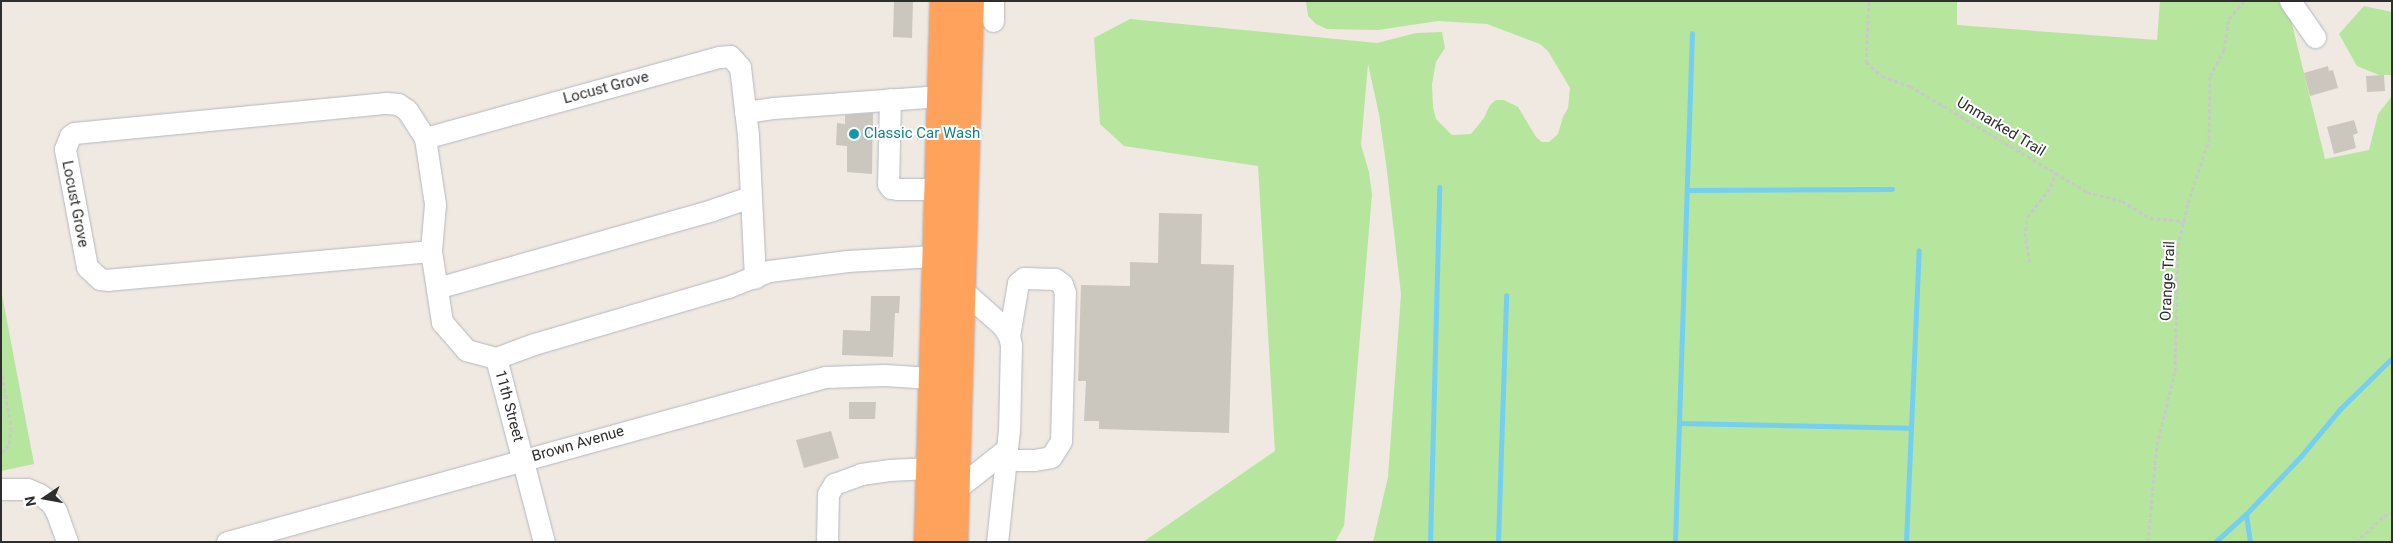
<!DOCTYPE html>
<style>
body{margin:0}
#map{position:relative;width:2393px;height:543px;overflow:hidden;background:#efe9e1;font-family:Roboto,sans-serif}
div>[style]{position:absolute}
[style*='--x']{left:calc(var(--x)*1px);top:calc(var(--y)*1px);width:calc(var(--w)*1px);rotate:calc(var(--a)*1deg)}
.green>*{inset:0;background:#b6e59e}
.stream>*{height:5px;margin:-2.5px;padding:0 2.5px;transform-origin:2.5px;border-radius:2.5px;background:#75cff0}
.building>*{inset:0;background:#cbc7bf}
.path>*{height:3px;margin-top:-1.5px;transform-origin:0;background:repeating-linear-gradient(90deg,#c9c9c9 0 4px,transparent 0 6.5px)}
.roads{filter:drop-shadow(0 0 1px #b4b7c1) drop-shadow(0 0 1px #b4b7c1)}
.minor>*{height:21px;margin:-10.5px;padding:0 10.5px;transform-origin:10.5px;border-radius:10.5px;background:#fff}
.highway>*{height:28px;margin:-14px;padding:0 14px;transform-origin:14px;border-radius:14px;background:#ffa35c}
.dots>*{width:14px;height:14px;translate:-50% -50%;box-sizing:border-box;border:2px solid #fff;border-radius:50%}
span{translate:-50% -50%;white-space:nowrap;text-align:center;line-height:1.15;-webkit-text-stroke:4px #fff;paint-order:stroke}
.street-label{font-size:15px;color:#2e2e2e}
.culture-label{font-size:15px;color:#0d838f}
.left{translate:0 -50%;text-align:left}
.frame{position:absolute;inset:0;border:2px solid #2e2e2e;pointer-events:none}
.north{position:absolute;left:20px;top:473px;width:50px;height:50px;-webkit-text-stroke:4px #fff;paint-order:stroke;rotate:258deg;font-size:14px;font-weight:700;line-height:20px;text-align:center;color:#2e2e2e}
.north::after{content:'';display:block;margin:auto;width:18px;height:22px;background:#2e2e2e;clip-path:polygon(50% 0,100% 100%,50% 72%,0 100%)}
</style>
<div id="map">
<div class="green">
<i style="clip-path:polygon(1306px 1px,1957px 1px,1957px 25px,2157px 40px,2160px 1px,2280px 1px,2291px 20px,2325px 159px,2369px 150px,2378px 114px,2392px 96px,2392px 542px,1373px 542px,1388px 477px,1401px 294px,1387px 171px,1379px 114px,1368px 64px,1361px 145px,1369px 172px,1372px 194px,1344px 526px,1335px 542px,1143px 542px,1275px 451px,1258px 166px,1124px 146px,1100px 124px,1094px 38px,1130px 19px,1377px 43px,1416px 33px,1442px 32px,1445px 48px,1436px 62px,1432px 84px,1433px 107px,1436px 119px,1452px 135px,1471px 134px,1484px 118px,1490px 105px,1496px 100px,1504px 100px,1518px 107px,1536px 137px,1542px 142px,1549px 142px,1558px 134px,1563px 117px,1568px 108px,1570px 88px,1548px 51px,1540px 44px,1487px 24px,1438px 21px,1378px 30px,1327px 29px,1316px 24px,1308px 16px)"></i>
<i style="clip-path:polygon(2364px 6px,2392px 12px,2392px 75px,2379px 75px,2357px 66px,2339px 34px)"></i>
<i style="clip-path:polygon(1px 289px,34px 464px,1px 471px)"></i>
</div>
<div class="stream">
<i style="--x:1687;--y:190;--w:205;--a:-0.3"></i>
<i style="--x:1679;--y:423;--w:231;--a:1.2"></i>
<i style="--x:2246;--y:514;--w:28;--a:82"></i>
<i style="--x:1430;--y:542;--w:355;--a:-88.5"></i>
<i style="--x:1498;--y:542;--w:247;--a:-88.1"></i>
<i style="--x:1675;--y:542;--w:509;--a:-88.09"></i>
<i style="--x:1906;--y:542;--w:292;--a:-87.5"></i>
<i style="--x:2215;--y:542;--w:42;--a:-42.1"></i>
<i style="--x:2246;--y:514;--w:80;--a:-46.5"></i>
<i style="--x:2301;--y:456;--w:61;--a:-50.3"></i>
<i style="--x:2340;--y:409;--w:73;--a:-44.4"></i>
</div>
<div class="building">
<i style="clip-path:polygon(894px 1px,913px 1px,912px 38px,893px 37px)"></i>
<i style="clip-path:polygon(2328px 66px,2329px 71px,2333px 70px,2338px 88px,2310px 96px,2304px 73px)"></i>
<i style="clip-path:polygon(2384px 75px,2385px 91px,2367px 92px,2366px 76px)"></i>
<i style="clip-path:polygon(873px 113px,872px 174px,847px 172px,847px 146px,836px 145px,837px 123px,845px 124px,845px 115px)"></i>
<i style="clip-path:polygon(2354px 120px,2358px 133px,2353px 135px,2356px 148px,2334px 154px,2327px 127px)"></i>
<i style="clip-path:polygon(1159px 213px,1202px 214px,1201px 264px,1234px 265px,1229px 433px,1099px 429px,1099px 421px,1084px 421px,1086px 381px,1078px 381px,1081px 285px,1130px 286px,1130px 262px,1158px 263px)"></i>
<i style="clip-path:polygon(871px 296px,900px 296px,899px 313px,895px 313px,893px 357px,842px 355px,843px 330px,870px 331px)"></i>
<i style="clip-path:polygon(849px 402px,876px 402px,875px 419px,849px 419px)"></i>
<i style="clip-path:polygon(831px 431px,839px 458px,804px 468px,796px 440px)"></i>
</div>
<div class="path">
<i style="--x:1869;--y:1;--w:61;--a:92.8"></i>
<i style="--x:1866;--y:62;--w:21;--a:41"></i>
<i style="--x:1882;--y:76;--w:30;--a:20"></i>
<i style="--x:1910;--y:86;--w:206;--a:30.9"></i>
<i style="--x:2087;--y:192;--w:36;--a:14"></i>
<i style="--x:2122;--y:201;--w:33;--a:31"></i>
<i style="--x:2150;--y:218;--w:35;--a:5"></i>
<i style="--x:2030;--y:262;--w:25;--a:-101"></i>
<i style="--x:2025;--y:237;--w:20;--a:-84"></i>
<i style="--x:2027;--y:217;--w:38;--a:-51"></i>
<i style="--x:2051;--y:187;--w:15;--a:-74"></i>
<i style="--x:1;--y:369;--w:59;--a:80.2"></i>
<i style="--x:11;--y:427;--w:18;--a:96"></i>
<i style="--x:9;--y:445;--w:11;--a:135"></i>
<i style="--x:2148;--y:542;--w:97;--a:-84.7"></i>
<i style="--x:2157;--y:445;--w:76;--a:-76.3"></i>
<i style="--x:2175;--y:371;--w:125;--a:-88.6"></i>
<i style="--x:2178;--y:246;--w:44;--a:-76.9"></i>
<i style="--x:2188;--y:203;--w:67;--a:-71.8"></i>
<i style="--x:2209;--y:139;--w:63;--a:-89.1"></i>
<i style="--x:2210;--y:76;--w:30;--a:-62"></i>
<i style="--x:2224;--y:50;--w:31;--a:-81"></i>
<i style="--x:2229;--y:19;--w:23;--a:-50"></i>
<i style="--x:2356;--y:542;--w:38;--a:-43"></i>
<i style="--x:2384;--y:516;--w:9;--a:-21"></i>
</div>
<div class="roads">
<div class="minor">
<i style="--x:993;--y:1;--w:20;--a:90"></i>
<i style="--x:2290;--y:1;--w:44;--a:55.2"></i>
<i style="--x:890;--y:99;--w:85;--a:91.3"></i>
<i style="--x:888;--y:184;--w:5;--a:53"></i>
<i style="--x:891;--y:188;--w:6;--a:9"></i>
<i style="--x:897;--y:189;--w:41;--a:0"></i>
<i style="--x:745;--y:112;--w:28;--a:-8"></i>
<i style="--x:773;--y:108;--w:168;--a:-4.1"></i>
<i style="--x:425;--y:138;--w:306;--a:-15.4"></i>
<i style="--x:720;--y:57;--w:10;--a:-6"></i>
<i style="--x:730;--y:56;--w:15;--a:48"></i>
<i style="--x:740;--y:67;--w:68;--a:83.3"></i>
<i style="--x:748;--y:135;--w:143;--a:87.2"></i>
<i style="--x:431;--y:251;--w:324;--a:174.9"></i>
<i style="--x:108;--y:280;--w:8;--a:-173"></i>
<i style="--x:100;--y:279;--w:18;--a:-137"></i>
<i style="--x:87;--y:267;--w:120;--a:-100.6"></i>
<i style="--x:65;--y:149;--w:14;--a:-69"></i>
<i style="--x:70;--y:136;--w:5;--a:-37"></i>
<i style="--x:74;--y:133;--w:314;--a:-5.5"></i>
<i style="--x:387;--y:103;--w:11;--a:5"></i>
<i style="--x:398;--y:104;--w:11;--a:34"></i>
<i style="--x:407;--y:110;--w:33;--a:57"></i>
<i style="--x:425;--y:138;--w:67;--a:81.4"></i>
<i style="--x:435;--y:204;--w:47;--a:94.9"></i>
<i style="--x:431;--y:251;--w:72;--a:81.2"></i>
<i style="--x:442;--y:322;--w:37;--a:49"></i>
<i style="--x:466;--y:350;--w:31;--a:15"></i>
<i style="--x:496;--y:358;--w:40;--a:-20.2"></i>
<i style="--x:534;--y:344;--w:202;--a:-16.4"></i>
<i style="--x:728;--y:287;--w:44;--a:-21.3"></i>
<i style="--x:769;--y:271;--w:79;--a:-7.3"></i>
<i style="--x:847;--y:261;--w:89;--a:-3.2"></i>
<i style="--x:437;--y:288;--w:286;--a:-15.8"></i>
<i style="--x:712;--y:210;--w:40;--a:-18.9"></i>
<i style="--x:961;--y:289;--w:56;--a:41.4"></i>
<i style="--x:1003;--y:326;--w:12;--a:59"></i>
<i style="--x:1009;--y:336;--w:9;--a:77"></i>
<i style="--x:1011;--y:345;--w:85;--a:91.3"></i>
<i style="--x:1009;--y:430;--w:113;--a:96.1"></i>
<i style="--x:496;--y:358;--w:190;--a:75.4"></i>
<i style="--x:1006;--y:460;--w:28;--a:0"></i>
<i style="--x:1034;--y:460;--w:17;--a:-10"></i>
<i style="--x:1051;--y:457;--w:19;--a:-58"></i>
<i style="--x:1061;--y:441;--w:148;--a:-88.5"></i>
<i style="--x:1065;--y:293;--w:9;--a:-108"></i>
<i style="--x:1062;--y:284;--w:9;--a:-144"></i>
<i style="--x:1055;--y:279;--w:31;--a:-178"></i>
<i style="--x:1024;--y:278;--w:8;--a:140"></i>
<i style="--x:1018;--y:283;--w:54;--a:99.6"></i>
<i style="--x:1;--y:489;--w:26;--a:0"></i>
<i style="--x:27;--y:489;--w:13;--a:23"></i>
<i style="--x:39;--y:494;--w:14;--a:36"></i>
<i style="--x:50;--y:502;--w:11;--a:56"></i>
<i style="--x:56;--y:511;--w:33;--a:70"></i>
<i style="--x:955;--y:490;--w:66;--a:-38.3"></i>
<i style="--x:227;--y:542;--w:620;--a:-15.43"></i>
<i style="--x:825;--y:377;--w:59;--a:-1.9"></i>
<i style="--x:884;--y:375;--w:48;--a:3.6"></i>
<i style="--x:827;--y:542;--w:48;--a:-88.8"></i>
<i style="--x:828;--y:494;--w:12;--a:-59"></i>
<i style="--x:834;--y:484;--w:29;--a:-20"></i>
<i style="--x:861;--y:474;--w:28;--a:-8"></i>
<i style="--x:889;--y:470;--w:41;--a:-2.8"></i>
</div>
<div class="highway">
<i style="--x:928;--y:542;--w:541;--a:-88.31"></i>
<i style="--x:954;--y:542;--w:541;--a:-88.31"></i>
</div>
</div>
<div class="dots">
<i style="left:854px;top:134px;background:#0f9aa8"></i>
</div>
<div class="street-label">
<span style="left:606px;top:88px;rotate:-15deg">Locust Grove</span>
<span style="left:2001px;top:127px;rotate:31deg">Unmarked Trail</span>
<span style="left:75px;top:204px;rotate:79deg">Locust Grove</span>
<span style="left:2168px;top:281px;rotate:-87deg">Orange Trail</span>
<span style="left:509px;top:406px;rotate:75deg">11th Street</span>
<span style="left:578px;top:444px;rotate:-16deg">Brown Avenue</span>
</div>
<div class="culture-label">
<span class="left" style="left:864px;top:134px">Classic Car Wash</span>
</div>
<div class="frame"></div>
<div class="north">N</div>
</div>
